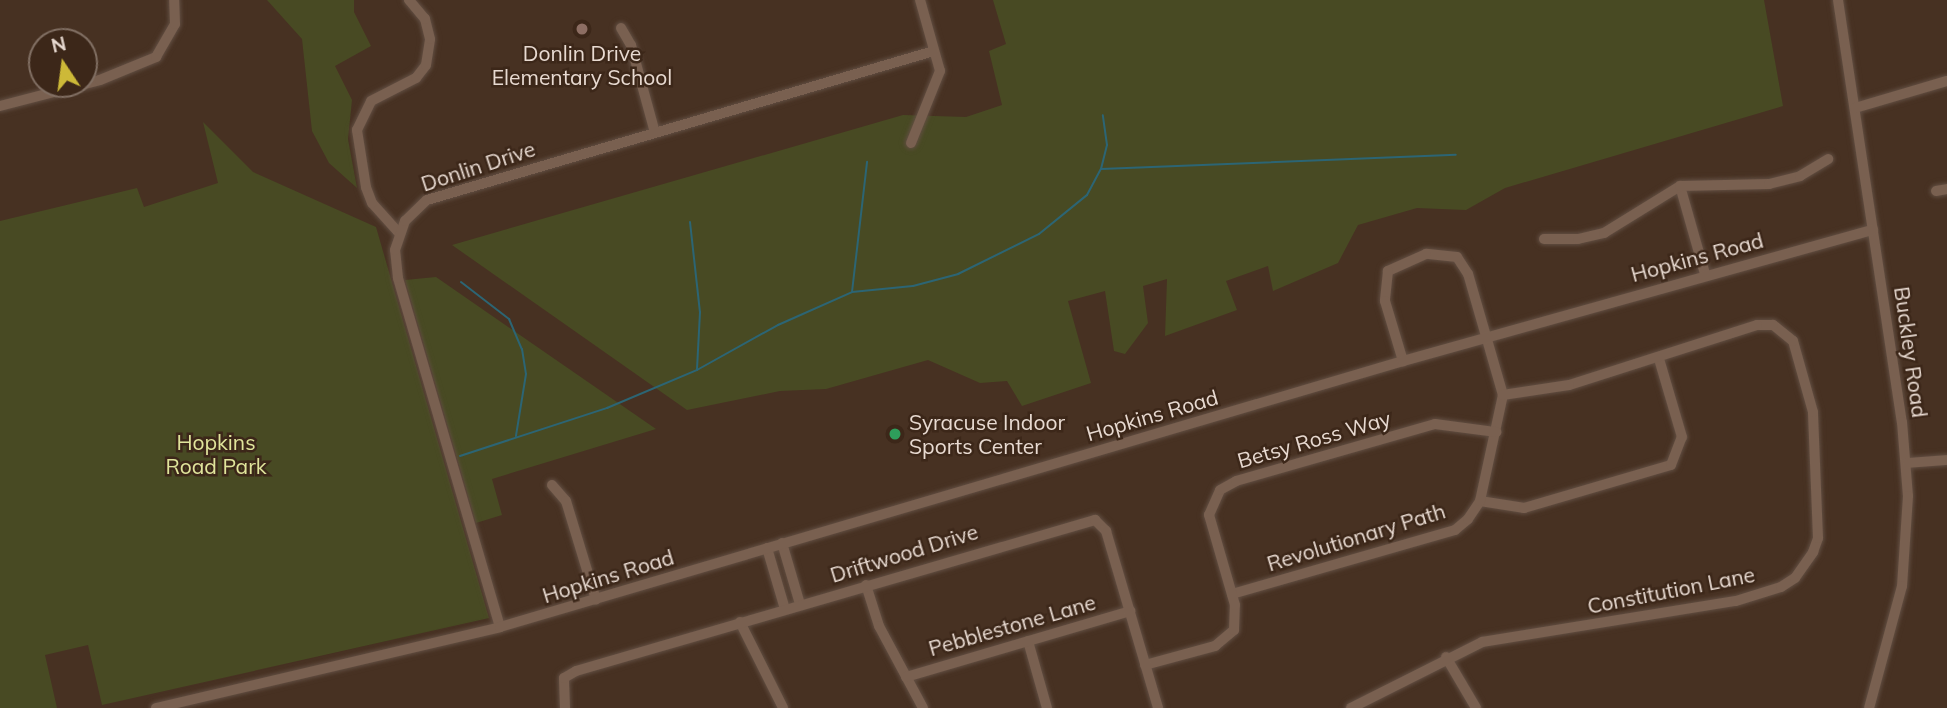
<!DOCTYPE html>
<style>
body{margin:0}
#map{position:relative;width:1947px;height:708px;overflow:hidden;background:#473122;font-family:Mulish,sans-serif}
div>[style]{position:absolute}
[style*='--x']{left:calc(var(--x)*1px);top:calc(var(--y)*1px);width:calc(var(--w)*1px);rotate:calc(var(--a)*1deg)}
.green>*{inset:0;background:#484a23}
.stream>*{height:2px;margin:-1px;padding:0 1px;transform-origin:1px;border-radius:1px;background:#2c6574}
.roads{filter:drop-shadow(0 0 2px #614e42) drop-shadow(0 0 2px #614e42)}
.minor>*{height:10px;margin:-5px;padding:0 5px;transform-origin:5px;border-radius:5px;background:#796050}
.dots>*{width:19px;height:19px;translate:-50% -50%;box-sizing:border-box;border:4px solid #3c2719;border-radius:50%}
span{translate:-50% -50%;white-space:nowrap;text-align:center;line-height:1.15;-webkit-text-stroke:5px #3c2719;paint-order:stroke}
.poi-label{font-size:21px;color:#e8dad1}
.left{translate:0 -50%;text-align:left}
.street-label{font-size:21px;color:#e8dad1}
.park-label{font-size:21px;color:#e0e49b}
.north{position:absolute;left:28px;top:28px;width:70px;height:70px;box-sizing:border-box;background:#3c2719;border:2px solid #816f63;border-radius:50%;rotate:347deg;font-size:19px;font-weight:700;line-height:28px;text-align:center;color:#e8dad1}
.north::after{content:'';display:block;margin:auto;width:24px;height:32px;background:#cdb938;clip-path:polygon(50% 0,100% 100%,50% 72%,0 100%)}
</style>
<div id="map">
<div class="green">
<i style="clip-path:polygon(267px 0,354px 0,354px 12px,371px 46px,335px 66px,352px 100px,348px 139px,357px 188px,329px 163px,312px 131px,302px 39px)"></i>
<i style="clip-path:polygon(993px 0,1764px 0,1783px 106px,1505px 188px,1466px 210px,1417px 208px,1358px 225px,1338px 263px,1273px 291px,1268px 266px,1226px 281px,1237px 310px,1165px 336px,1167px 279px,1143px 286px,1148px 323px,1125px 354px,1114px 351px,1105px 291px,1068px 301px,1091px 383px,1022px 406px,1007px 381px,980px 383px,928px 360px,826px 389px,780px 391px,687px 410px,452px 245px,903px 115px,966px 117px,1002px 105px,989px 51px,1006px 44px)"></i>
<i style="clip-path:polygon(203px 122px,253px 172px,376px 227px,489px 618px,102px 705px,88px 645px,45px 655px,57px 708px,0 708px,0 221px,137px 188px,144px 207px,218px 183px)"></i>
<i style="clip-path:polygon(436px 277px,656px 429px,492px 479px,502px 515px,476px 523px,405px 280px)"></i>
</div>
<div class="stream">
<i style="--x:1101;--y:169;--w:25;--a:-76"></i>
<i style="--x:1107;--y:145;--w:30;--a:-98"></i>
<i style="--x:690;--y:222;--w:91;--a:83.7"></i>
<i style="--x:700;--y:312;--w:58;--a:93"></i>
<i style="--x:461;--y:282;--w:61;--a:37.6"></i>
<i style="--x:509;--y:319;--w:33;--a:67"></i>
<i style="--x:522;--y:349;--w:25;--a:81"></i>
<i style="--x:526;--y:374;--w:63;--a:99.2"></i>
<i style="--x:852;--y:292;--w:131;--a:-83.4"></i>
<i style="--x:460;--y:456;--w:155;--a:-18.1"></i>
<i style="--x:607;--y:408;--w:98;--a:-22.9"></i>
<i style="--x:697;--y:370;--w:93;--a:-29.1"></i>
<i style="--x:778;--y:325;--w:81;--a:-24"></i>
<i style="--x:852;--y:292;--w:61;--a:-5.6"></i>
<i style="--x:913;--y:286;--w:47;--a:-14.9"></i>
<i style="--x:958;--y:274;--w:90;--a:-26.3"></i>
<i style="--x:1039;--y:234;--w:62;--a:-39.1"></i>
<i style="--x:1087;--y:195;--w:30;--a:-62"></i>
<i style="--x:1101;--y:169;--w:355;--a:-2.3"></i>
</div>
<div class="roads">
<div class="minor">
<i style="--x:1838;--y:0;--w:427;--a:81.4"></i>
<i style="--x:1902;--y:422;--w:74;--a:85.4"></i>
<i style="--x:1908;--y:496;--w:90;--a:93.8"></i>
<i style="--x:1902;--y:586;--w:126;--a:105.1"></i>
<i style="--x:621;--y:28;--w:20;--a:60"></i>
<i style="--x:631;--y:45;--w:91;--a:74.7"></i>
<i style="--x:0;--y:106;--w:103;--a:-14.6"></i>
<i style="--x:100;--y:80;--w:61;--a:-22.3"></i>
<i style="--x:156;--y:57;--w:38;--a:-60"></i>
<i style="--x:175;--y:24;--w:24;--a:-92"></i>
<i style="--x:1855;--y:108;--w:96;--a:-16.4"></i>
<i style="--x:911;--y:143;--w:78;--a:-68.1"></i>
<i style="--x:940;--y:71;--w:74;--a:-105.7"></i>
<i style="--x:1680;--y:186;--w:91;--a:74.1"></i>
<i style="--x:1936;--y:191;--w:11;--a:-10"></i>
<i style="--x:399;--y:233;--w:40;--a:-132"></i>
<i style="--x:372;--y:203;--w:17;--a:-111"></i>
<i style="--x:366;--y:187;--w:58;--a:-99"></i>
<i style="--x:357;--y:130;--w:32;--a:-64"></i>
<i style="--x:371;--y:101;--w:51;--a:-27.1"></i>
<i style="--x:416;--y:78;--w:16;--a:-52"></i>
<i style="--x:426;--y:65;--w:26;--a:-81"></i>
<i style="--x:430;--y:39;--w:21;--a:-104"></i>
<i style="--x:425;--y:19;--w:25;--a:-130"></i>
<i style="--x:1544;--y:239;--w:34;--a:0"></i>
<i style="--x:1578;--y:239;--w:27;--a:-13"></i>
<i style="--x:1604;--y:233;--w:89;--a:-31.7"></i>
<i style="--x:1680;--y:186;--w:89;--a:-1.3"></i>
<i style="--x:1769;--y:184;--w:32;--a:-14"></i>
<i style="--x:1800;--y:176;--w:33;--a:-31"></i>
<i style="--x:1907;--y:463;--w:40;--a:-4.3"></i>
<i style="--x:552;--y:485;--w:21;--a:49"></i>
<i style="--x:566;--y:501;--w:103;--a:73.1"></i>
<i style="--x:1480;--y:501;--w:45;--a:9"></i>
<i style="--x:1524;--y:508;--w:153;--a:-16.3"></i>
<i style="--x:1671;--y:465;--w:30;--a:-69"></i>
<i style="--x:1682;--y:437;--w:81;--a:-106.4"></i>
<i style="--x:782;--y:543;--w:64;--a:73.6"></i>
<i style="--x:767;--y:548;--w:64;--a:73.6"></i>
<i style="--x:866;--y:585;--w:43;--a:72.4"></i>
<i style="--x:879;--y:626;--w:93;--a:61.8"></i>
<i style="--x:1232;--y:594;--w:232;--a:-16"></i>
<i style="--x:1455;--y:530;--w:17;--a:-40"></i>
<i style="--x:1468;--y:519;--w:22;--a:-56"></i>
<i style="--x:1480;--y:501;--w:108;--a:-77.8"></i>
<i style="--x:1503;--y:395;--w:126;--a:-106.1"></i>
<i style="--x:1468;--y:274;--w:20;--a:-123"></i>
<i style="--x:1457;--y:257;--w:31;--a:-174"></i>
<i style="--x:1426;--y:254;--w:42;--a:155.9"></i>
<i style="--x:1388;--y:271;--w:30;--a:96"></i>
<i style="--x:1385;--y:301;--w:63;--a:73.3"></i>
<i style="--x:740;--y:622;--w:96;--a:63.4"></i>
<i style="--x:500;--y:627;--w:364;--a:-106.3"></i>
<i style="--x:398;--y:278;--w:28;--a:-96"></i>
<i style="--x:395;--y:250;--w:31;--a:-71"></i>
<i style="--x:405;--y:221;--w:30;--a:-44"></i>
<i style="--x:427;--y:200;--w:528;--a:-16.38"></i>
<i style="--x:1028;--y:641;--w:70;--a:74.2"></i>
<i style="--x:1446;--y:657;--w:59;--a:59.5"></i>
<i style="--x:1145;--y:665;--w:73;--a:-15.2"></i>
<i style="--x:1215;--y:646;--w:25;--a:-40"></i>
<i style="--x:1234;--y:630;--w:25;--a:-88"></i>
<i style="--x:1235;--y:605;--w:94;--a:-106.1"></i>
<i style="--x:1209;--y:515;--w:27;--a:-66"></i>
<i style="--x:1220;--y:490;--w:18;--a:-29"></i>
<i style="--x:1236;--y:481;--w:207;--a:-16"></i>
<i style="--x:1435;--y:424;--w:62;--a:7.5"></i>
<i style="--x:906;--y:677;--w:234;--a:-16.4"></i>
<i style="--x:156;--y:708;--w:353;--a:-13.2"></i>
<i style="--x:500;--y:627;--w:941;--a:-16.41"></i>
<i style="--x:1403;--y:361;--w:488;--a:-15.6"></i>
<i style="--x:565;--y:708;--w:30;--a:-92"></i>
<i style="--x:564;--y:678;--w:14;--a:-30"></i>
<i style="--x:576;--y:671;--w:541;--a:-16.22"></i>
<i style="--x:1095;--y:520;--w:16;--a:45"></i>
<i style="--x:1106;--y:531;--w:184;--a:73.6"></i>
<i style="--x:1351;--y:708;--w:147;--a:-26.7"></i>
<i style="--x:1482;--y:642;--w:257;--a:-9.2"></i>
<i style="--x:1736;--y:601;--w:47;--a:-17.3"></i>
<i style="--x:1781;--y:587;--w:17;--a:-33"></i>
<i style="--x:1795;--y:578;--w:32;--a:-55"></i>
<i style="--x:1813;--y:552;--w:15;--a:-70"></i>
<i style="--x:1818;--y:538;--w:126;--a:-92.3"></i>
<i style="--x:1813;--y:412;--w:74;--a:-105.7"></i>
<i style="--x:1793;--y:341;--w:26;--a:-141"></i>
<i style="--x:1773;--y:325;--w:16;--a:180"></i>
<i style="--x:1757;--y:325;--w:197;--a:162.3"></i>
<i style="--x:1569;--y:385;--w:67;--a:171.4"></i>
</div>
</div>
<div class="dots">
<i style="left:582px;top:29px;background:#8d6e63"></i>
<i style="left:895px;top:434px;background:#2e9e5b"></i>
</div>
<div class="poi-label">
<span style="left:582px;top:65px">Donlin Drive<br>Elementary School</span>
<span class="left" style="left:909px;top:434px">Syracuse Indoor<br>Sports Center</span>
</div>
<div class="street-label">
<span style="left:478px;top:166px;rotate:-18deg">Donlin Drive</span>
<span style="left:1697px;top:257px;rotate:-15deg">Hopkins Road</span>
<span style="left:1911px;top:352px;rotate:82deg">Buckley Road</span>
<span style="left:1152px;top:415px;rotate:-16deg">Hopkins Road</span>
<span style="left:1314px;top:439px;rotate:-16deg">Betsy Ross Way</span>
<span style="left:1356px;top:537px;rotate:-17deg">Revolutionary Path</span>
<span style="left:904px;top:553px;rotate:-17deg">Driftwood Drive</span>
<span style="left:608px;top:576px;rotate:-17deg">Hopkins Road</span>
<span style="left:1671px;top:590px;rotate:-11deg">Constitution Lane</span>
<span style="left:1012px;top:625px;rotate:-16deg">Pebblestone Lane</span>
</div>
<div class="park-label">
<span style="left:216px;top:454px">Hopkins<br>Road Park</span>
</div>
<div class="north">N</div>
</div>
